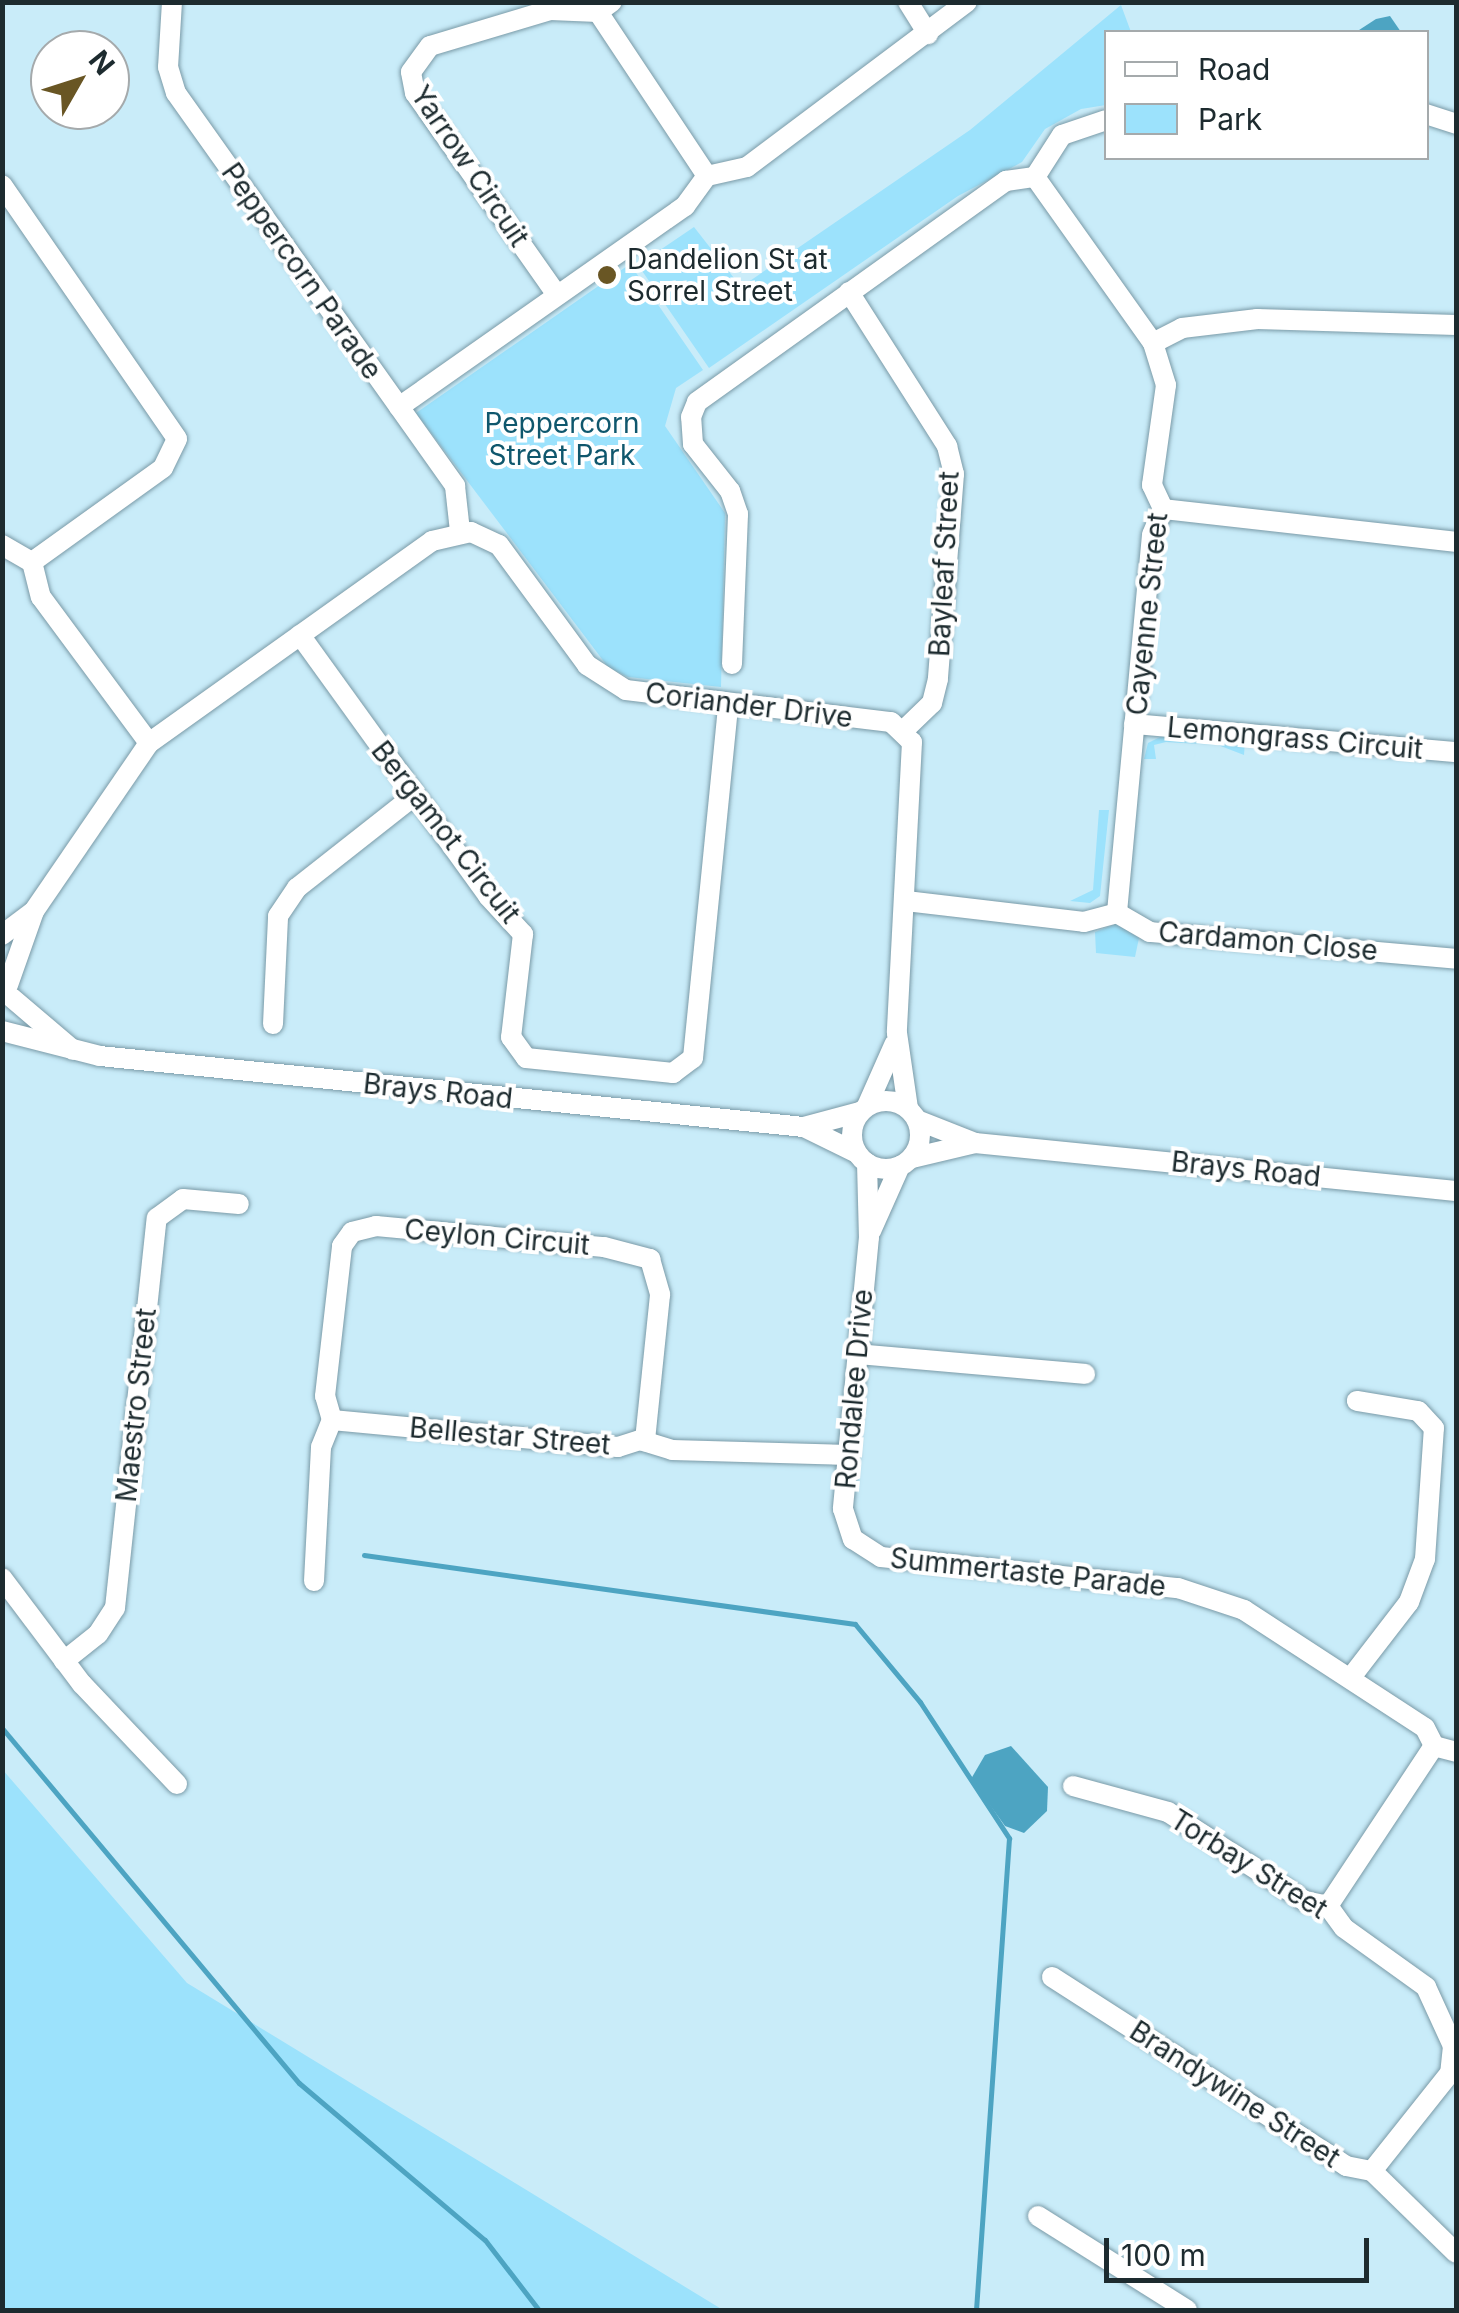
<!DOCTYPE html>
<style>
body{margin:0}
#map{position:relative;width:1459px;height:2313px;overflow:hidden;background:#c9ecf9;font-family:Inter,sans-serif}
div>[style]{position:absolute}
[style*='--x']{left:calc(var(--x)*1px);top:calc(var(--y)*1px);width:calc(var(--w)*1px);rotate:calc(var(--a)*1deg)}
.green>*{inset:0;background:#9ce2fc}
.water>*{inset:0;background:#4da4c2}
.stream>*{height:5px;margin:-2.5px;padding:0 2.5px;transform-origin:2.5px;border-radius:2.5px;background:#4da4c2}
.roads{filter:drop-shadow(0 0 2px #7a9aa7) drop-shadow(0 0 2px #7a9aa7)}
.minor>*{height:20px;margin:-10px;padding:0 10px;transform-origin:10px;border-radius:10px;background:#fff}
.minor>.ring{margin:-10px;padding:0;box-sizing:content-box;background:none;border:20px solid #fff;border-radius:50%}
.dots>*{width:28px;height:28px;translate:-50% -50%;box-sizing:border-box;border:5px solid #fff;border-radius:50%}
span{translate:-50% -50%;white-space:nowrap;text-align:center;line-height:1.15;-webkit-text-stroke:8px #fff;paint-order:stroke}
.street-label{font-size:28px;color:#1d2b2f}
.poi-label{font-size:28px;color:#1d2b2f}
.left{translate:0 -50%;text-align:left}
.park-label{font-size:28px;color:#0f576d}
.frame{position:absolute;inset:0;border:5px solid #1d2b2f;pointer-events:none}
.legend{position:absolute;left:1104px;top:30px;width:325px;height:130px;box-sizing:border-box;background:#fff;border:2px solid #a5aaac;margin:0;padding:12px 18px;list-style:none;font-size:30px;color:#1d2b2f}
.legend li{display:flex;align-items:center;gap:20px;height:50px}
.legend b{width:50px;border:2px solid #a5aaac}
.north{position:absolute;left:30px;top:30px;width:100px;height:100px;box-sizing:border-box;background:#fff;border:2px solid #a5aaac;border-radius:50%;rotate:51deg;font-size:28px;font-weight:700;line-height:40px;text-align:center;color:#1d2b2f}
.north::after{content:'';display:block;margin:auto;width:35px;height:45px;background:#695624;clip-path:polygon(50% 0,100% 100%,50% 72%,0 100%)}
.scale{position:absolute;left:1104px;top:2238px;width:265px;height:45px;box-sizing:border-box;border:5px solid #1d2b2f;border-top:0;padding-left:12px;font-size:30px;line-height:35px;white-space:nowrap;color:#1d2b2f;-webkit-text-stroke:8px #fff;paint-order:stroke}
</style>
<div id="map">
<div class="green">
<i style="clip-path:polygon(1121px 5px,1131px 32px,1106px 32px,1106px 105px,1081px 109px,1045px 129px,1022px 162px,958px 196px,709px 368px,638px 265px,694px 227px,741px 287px,970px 130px)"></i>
<i style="clip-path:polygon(630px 264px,703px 370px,676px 388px,665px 426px,725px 513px,721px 687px,628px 677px,608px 667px,416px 413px)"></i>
<i style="clip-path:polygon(1170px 732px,1245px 741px,1244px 755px,1218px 745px,1166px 742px,1154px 745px,1156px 759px,1144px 759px,1148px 743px)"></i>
<i style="clip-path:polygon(1099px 810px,1109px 810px,1100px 896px,1090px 903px,1070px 901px,1093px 890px)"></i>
<i style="clip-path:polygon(1116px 924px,1139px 938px,1135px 957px,1096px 953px,1095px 932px)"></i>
<i style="clip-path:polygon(2px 1769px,187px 1983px,723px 2310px,3px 2310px)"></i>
</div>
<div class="water">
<i style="clip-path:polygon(1390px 16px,1401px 32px,1356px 32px,1376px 19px)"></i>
<i style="clip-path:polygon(1011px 1746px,1048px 1787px,1047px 1811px,1024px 1833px,1005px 1826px,971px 1779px,985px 1755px)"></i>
</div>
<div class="stream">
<i style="--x:364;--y:1555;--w:496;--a:8"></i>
<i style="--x:855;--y:1624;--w:102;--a:50.2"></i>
<i style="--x:920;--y:1702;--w:163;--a:56.8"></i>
<i style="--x:1009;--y:1838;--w:473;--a:94"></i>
<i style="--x:2;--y:1728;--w:463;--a:50.1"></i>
<i style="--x:299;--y:2083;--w:243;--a:40.2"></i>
<i style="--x:485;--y:2240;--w:88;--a:52.4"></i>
</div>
<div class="roads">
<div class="minor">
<i style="--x:172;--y:2;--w:65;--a:93.5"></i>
<i style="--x:168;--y:67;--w:27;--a:73"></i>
<i style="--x:176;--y:93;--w:482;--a:54.6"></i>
<i style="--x:455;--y:486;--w:45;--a:83.7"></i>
<i style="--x:908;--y:2;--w:38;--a:58"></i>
<i style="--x:598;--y:12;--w:197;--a:56.4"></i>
<i style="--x:1426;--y:114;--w:32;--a:18"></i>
<i style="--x:1035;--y:177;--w:204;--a:54.6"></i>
<i style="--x:1153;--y:343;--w:44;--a:72.8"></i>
<i style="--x:1166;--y:385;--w:101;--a:98"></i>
<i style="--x:1152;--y:485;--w:26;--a:65"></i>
<i style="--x:1163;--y:509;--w:28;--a:113"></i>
<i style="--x:1152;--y:535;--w:380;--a:95.3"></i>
<i style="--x:2;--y:185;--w:308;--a:55.4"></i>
<i style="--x:177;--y:439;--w:32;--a:116"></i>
<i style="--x:163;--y:468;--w:161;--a:144.3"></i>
<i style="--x:849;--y:292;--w:183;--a:57.5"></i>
<i style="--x:947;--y:446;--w:29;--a:76"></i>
<i style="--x:954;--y:474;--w:206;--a:94.5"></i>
<i style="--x:938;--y:679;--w:25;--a:104"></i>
<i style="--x:932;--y:703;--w:40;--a:136"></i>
<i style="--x:557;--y:295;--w:247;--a:-125.1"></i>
<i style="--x:415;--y:93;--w:21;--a:-101"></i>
<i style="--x:411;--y:72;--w:32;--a:-54"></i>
<i style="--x:430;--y:46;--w:125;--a:-16.7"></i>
<i style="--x:550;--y:10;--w:48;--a:2.4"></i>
<i style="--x:598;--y:12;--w:17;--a:-36"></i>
<i style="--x:1153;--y:343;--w:33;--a:-27"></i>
<i style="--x:1182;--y:328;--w:76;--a:-6.8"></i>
<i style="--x:1257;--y:319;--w:199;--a:1.7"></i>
<i style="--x:399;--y:407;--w:350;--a:-35.1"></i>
<i style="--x:685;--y:206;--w:37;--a:-54"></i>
<i style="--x:707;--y:176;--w:41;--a:-12.7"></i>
<i style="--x:747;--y:167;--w:275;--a:-36.9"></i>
<i style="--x:1163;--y:509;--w:295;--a:6.4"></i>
<i style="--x:2;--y:545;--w:34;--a:30"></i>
<i style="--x:32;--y:562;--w:36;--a:76"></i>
<i style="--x:41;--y:597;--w:182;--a:53.5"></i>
<i style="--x:300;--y:635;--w:322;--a:54.2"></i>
<i style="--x:488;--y:896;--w:52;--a:47.4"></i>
<i style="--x:523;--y:934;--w:104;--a:96.6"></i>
<i style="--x:511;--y:1037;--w:26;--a:54"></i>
<i style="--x:526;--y:1058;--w:148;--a:5.8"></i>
<i style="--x:673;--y:1073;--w:25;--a:-37"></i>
<i style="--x:693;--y:1058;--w:354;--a:-84.3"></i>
<i style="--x:732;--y:664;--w:150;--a:-87.7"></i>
<i style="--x:738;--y:514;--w:24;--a:-109"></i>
<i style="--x:730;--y:491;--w:60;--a:-128.2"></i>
<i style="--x:693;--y:444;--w:27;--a:-94"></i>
<i style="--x:691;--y:417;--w:16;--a:-68"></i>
<i style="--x:697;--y:402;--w:380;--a:-35.6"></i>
<i style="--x:1006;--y:181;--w:29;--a:-8"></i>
<i style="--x:1035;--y:177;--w:50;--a:-57.3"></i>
<i style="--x:1062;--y:135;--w:46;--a:-18.8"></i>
<i style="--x:1134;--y:724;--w:323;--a:5"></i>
<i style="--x:906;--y:901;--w:179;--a:6.7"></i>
<i style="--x:1084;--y:922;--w:34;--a:-15"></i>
<i style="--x:1117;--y:913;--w:38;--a:30"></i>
<i style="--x:1150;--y:932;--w:307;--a:5"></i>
<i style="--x:2;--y:935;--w:40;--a:-37"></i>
<i style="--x:8;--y:985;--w:78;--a:-70.6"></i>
<i style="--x:34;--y:911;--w:204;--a:-55.6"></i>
<i style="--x:149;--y:743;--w:348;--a:-35.5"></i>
<i style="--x:432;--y:541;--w:40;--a:-13"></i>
<i style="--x:471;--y:532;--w:31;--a:25"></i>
<i style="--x:499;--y:545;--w:149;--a:53.7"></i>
<i style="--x:587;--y:665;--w:46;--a:32.7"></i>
<i style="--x:626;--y:690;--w:267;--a:6.9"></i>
<i style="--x:891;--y:722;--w:29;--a:44"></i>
<i style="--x:912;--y:742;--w:291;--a:93"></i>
<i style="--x:897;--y:1033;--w:76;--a:81.7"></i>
<i style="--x:12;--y:998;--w:80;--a:40.4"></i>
<i style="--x:273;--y:1024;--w:108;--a:-87.3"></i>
<i style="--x:278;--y:916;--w:34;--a:-56"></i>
<i style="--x:297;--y:888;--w:149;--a:-38.2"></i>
<i style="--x:2;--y:1031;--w:101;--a:14.3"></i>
<i style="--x:100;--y:1056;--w:708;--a:5.76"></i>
<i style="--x:804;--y:1127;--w:59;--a:26.1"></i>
<i class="ring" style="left:852px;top:1101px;width:48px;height:48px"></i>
<i style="--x:867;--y:1106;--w:67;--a:-66.1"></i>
<i style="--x:917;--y:1120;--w:62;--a:21.6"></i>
<i style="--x:975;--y:1143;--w:483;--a:5.7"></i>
<i style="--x:804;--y:1127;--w:58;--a:-15"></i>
<i style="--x:912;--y:1158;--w:65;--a:-13.4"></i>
<i style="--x:867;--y:1163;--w:74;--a:88.5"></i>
<i style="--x:869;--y:1237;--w:273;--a:95.5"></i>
<i style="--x:843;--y:1509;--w:32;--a:72"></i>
<i style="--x:853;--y:1539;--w:33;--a:33"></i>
<i style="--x:881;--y:1557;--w:299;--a:6"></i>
<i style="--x:1178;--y:1588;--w:70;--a:18.4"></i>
<i style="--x:1244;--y:1610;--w:216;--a:33.1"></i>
<i style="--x:1425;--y:1728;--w:20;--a:63"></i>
<i style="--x:1434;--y:1746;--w:23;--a:15"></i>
<i style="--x:871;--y:1231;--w:71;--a:-66"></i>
<i style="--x:857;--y:1354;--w:229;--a:5"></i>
<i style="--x:332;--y:1420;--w:25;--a:-106"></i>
<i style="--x:325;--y:1396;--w:151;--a:-83.5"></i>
<i style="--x:342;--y:1246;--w:17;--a:-54"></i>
<i style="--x:352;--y:1232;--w:25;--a:-14"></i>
<i style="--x:376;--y:1226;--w:229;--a:5.3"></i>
<i style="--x:604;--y:1247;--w:48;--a:14.6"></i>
<i style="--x:650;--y:1259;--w:37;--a:74"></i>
<i style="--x:660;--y:1295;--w:147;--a:95.9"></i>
<i style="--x:2;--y:1578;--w:133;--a:53"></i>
<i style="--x:82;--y:1684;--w:138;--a:46.5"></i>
<i style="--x:314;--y:1581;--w:134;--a:-87"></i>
<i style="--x:321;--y:1447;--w:29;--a:-68"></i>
<i style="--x:332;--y:1420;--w:287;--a:5.4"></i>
<i style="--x:618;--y:1447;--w:23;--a:-18"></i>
<i style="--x:640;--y:1440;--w:34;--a:17"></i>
<i style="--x:672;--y:1450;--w:177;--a:1.6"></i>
<i style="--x:64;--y:1661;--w:43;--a:-38.5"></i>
<i style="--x:98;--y:1634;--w:31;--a:-57"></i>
<i style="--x:115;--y:1608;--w:392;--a:-83.9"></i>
<i style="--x:157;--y:1218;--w:32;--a:-36"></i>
<i style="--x:183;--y:1199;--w:56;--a:5.1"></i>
<i style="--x:1352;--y:1676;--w:93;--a:-52.4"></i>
<i style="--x:1409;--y:1602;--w:46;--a:-69.6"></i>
<i style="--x:1425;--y:1559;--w:131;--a:-86.1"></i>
<i style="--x:1434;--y:1428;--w:23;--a:-133"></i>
<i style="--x:1418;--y:1411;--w:62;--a:-170.7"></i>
<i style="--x:1073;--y:1786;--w:98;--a:15.3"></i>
<i style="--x:1168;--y:1812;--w:163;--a:33"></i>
<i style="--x:1305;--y:1901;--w:24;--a:12"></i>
<i style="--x:1328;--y:1906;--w:27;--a:54"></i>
<i style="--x:1344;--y:1928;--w:101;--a:35.7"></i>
<i style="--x:1426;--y:1987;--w:65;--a:65.4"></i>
<i style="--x:1453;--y:2046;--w:27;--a:96"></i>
<i style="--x:1450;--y:2073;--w:125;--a:128.5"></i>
<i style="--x:1328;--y:1906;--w:192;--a:-56.5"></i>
<i style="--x:1052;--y:1977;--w:350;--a:32.7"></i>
<i style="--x:1346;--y:2166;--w:26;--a:11"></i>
<i style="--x:1372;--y:2171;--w:117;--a:44.3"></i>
<i style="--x:1038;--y:2216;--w:176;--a:32.2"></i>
</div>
</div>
<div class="dots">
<i style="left:607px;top:275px;background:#695624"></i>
</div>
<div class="street-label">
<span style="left:470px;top:166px;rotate:56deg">Yarrow Circuit</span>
<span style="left:302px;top:271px;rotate:55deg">Peppercorn Parade</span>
<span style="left:944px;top:564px;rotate:-87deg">Bayleaf Street</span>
<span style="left:1147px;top:614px;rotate:-84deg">Cayenne Street</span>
<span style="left:749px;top:705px;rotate:7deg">Coriander Drive</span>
<span style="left:1295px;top:738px;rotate:5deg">Lemongrass Circuit</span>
<span style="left:446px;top:832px;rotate:52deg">Bergamot Circuit</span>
<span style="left:1268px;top:941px;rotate:5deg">Cardamon Close</span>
<span style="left:438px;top:1091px;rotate:6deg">Brays Road</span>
<span style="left:1246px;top:1169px;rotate:6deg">Brays Road</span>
<span style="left:497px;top:1237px;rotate:5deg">Ceylon Circuit</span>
<span style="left:854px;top:1389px;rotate:-85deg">Rondalee Drive</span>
<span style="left:136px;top:1405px;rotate:-84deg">Maestro Street</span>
<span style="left:510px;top:1436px;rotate:5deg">Bellestar Street</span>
<span style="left:1028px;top:1572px;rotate:6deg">Summertaste Parade</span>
<span style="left:1249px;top:1864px;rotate:32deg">Torbay Street</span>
<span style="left:1235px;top:2094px;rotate:33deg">Brandywine Street</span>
</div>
<div class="poi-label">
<span class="left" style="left:627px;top:275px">Dandelion St at<br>Sorrel Street</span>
</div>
<div class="park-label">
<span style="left:562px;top:439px">Peppercorn<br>Street Park</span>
</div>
<div class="frame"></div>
<ul class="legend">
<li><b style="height:12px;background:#fff"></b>Road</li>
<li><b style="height:28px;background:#9ce2fc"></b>Park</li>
</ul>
<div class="north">N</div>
<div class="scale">100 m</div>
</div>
